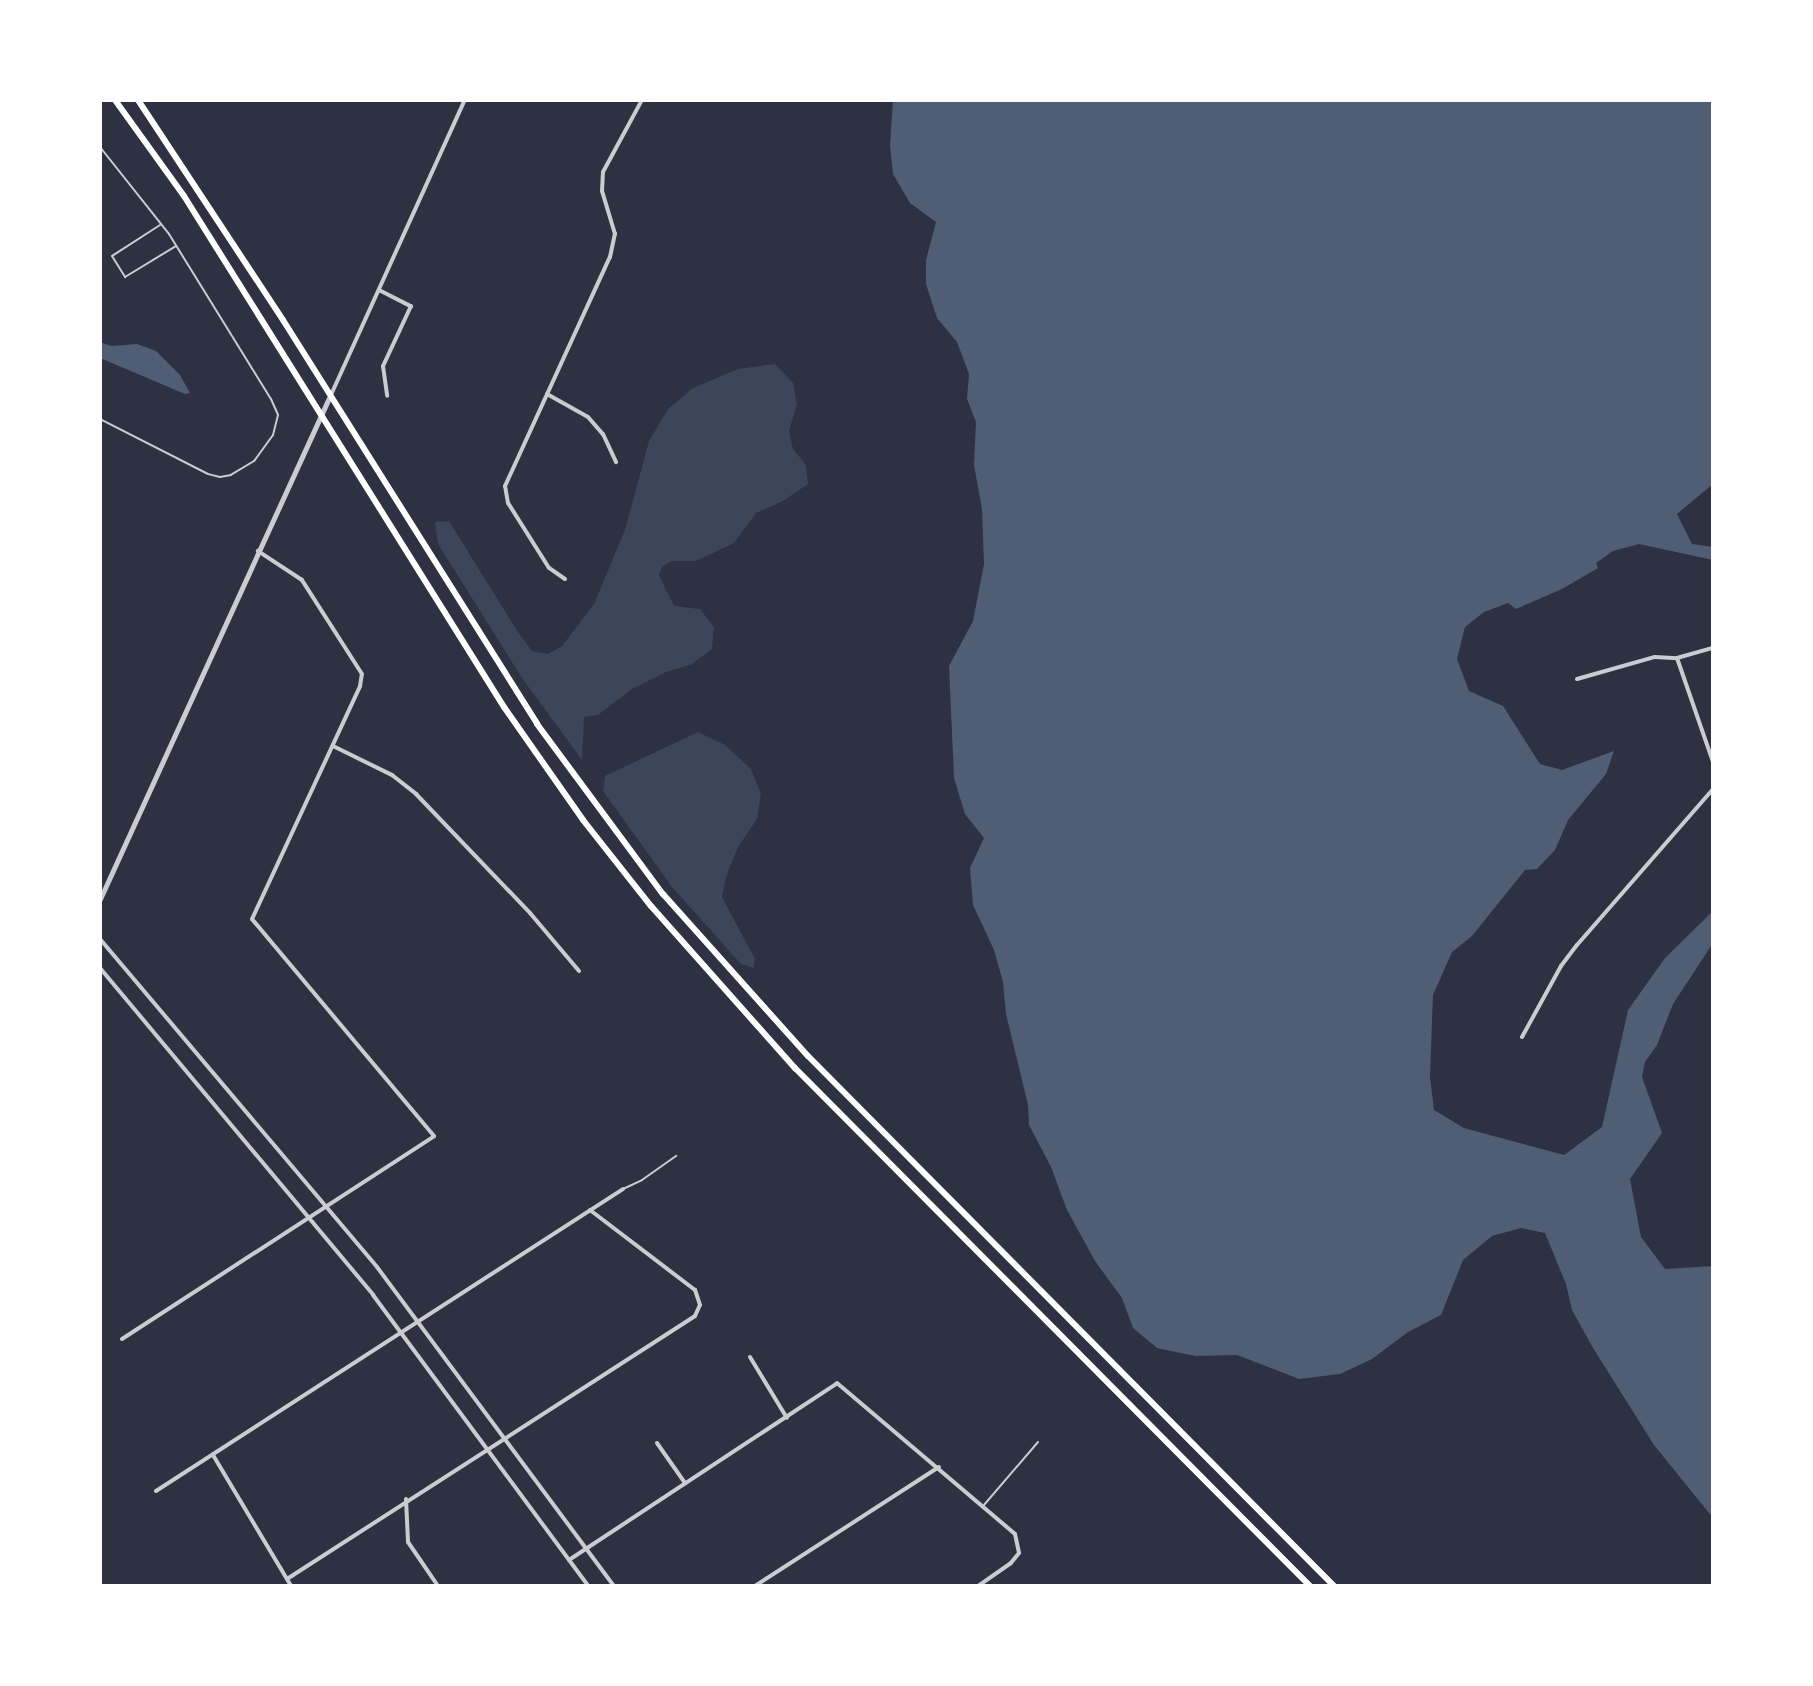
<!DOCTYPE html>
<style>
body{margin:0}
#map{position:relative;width:1813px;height:1686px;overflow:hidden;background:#2d3142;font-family:Jost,sans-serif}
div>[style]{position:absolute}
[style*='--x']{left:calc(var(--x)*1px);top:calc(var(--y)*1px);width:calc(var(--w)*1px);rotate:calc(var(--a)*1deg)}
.green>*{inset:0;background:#3c4559}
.water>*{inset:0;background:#4f5d75}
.service>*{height:2px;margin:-1px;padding:0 1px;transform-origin:1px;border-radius:1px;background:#caccd0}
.minor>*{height:4px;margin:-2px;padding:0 2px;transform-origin:2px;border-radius:2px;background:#caccd0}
.tertiary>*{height:5px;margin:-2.5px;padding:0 2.5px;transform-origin:2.5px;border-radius:2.5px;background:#caccd0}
.secondary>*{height:6px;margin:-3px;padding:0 3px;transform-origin:3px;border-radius:3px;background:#fff}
span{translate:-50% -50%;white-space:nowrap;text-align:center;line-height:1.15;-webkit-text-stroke:6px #fff;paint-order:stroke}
.frame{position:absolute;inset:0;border:102px solid #fff;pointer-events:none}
</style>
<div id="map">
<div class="green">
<i style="clip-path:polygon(775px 364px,793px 383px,797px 404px,789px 431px,793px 449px,806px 465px,808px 484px,783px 501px,756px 513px,734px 543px,696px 561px,671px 561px,662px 567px,659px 575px,674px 606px,700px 609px,714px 627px,712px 649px,692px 664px,666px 672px,632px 689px,598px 715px,584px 717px,582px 760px,522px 678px,438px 544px,435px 522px,449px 521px,518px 632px,532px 651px,548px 654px,562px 646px,594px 604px,625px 530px,649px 441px,668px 409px,693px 388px,738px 369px)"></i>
<i style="clip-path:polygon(698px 732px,725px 745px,751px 769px,761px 794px,757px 819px,738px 847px,726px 877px,722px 897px,755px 959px,753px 968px,741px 964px,672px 887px,603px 791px,605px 776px)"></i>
</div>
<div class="water">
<i style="clip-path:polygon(893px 100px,1713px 100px,1713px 484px,1677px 514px,1692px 544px,1713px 547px,1713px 560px,1639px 544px,1613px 551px,1596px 563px,1598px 568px,1562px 589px,1516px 609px,1508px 603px,1484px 612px,1465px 627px,1457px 659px,1469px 691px,1503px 706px,1540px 764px,1562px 770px,1614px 751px,1606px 774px,1568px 820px,1555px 850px,1537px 869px,1525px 870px,1472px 936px,1452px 952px,1433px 995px,1430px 1077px,1434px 1110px,1464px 1128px,1564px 1155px,1602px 1127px,1628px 1010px,1665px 958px,1713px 911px,1713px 943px,1673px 1004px,1657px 1045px,1645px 1062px,1642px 1077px,1662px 1133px,1630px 1179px,1641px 1237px,1665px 1269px,1713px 1266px,1713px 1518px,1654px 1445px,1593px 1348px,1572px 1310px,1566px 1284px,1545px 1233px,1521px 1228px,1492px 1236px,1463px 1260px,1441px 1315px,1408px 1332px,1372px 1359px,1340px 1374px,1299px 1379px,1237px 1355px,1195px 1356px,1157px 1348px,1133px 1328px,1122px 1298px,1095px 1261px,1067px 1210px,1051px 1167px,1029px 1125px,1028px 1105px,1006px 1014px,1003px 982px,994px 950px,973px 905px,970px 868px,984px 838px,965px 814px,954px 778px,949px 666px,973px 621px,984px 564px,982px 509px,974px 465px,976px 422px,967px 399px,969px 374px,957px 342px,937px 318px,926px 284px,926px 260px,936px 222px,910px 203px,893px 174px,890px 146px)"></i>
<i style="clip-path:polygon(100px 342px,111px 346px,137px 344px,156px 351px,180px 375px,190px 393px,185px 394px,100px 358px)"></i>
</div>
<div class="service">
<i style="--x:100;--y:147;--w:111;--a:51.6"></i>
<i style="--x:169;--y:234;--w:194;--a:58.3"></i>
<i style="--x:271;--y:399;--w:17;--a:66"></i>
<i style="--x:278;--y:415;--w:21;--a:104"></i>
<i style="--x:273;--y:435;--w:32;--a:126"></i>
<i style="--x:254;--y:461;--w:27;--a:149"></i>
<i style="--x:231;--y:475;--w:11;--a:170"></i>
<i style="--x:220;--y:477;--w:12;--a:-166"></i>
<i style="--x:208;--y:474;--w:121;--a:-153"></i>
<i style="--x:160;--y:225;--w:57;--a:147.1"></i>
<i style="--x:112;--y:256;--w:25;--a:58"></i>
<i style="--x:125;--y:277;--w:60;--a:-31.3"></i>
<i style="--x:623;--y:1189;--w:21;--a:-25"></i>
<i style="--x:642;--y:1180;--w:42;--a:-35.2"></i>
<i style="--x:984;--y:1505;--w:83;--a:-49.4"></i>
</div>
<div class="minor">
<i style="--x:379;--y:290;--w:36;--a:27"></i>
<i style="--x:411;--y:306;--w:66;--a:115"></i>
<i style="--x:383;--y:366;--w:30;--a:82"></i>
<i style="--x:547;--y:394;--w:47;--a:29.3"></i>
<i style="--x:588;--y:417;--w:23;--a:49"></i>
<i style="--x:603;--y:434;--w:31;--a:65"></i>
<i style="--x:330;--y:397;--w:326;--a:-65.6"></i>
<i style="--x:565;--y:579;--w:19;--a:-145"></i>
<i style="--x:549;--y:568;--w:77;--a:-122.2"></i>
<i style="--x:508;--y:503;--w:17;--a:-100"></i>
<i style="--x:505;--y:486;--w:252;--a:-65.4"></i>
<i style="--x:610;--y:257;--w:24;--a:-78"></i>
<i style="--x:615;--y:234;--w:45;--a:-106.8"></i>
<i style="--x:602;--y:191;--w:19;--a:-87"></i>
<i style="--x:603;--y:172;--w:82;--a:-61.6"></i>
<i style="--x:1677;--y:658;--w:110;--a:70.9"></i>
<i style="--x:1577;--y:679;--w:81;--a:-15.8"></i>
<i style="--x:1655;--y:657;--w:22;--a:3"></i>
<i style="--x:1677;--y:658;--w:37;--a:-16"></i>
<i style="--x:333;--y:746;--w:66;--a:26.2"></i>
<i style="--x:392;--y:775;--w:31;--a:38"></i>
<i style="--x:416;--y:794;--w:165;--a:46.2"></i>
<i style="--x:530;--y:913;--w:76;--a:49.8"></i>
<i style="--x:100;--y:939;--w:429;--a:49.8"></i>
<i style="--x:377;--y:1267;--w:397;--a:53.4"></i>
<i style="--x:100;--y:968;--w:426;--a:50.1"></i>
<i style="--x:373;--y:1295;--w:362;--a:53.5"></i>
<i style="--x:1522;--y:1037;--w:81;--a:-61.2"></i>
<i style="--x:1561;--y:966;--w:26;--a:-53"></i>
<i style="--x:1577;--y:945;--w:207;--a:-48.9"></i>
<i style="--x:122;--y:1339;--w:372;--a:-33"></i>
<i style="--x:434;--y:1136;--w:283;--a:-130"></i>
<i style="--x:252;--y:919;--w:257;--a:-65.1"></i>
<i style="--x:360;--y:686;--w:12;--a:-81"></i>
<i style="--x:362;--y:674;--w:112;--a:-122.6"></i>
<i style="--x:302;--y:580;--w:53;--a:-146.6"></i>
<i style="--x:750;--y:1357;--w:71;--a:58.8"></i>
<i style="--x:657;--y:1443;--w:49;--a:55"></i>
<i style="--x:213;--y:1455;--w:152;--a:59.2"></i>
<i style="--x:156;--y:1491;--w:556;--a:-32.89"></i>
<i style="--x:406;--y:1499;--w:43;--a:87.3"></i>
<i style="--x:408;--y:1542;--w:53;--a:55.7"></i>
<i style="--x:569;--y:1560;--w:321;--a:-33.4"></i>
<i style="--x:837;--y:1383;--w:233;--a:40.3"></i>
<i style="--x:1015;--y:1534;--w:19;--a:78"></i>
<i style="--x:1019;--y:1553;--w:13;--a:129"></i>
<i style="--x:1011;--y:1563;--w:40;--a:145.1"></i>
<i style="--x:287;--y:1579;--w:485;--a:-32.8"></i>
<i style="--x:695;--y:1316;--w:12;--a:-66"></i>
<i style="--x:700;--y:1305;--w:16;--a:-108"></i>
<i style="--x:695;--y:1290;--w:132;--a:-142.7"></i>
<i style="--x:755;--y:1586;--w:219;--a:-32.9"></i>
</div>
<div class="tertiary">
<i style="--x:100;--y:899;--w:551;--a:-65.44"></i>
</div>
<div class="secondary">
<i style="--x:115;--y:100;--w:118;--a:54.3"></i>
<i style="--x:184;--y:196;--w:603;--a:57.94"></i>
<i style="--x:504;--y:707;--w:138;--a:55"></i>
<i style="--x:583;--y:820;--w:110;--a:51.7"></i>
<i style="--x:651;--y:906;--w:217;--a:48.4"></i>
<i style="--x:795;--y:1068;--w:730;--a:45.17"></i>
<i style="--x:138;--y:100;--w:263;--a:56.6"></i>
<i style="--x:283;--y:320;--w:477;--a:57.8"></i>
<i style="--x:537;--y:724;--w:212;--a:53.5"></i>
<i style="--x:663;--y:894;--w:217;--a:48.2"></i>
<i style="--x:808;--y:1056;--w:747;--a:45.22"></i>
</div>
<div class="frame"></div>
</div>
